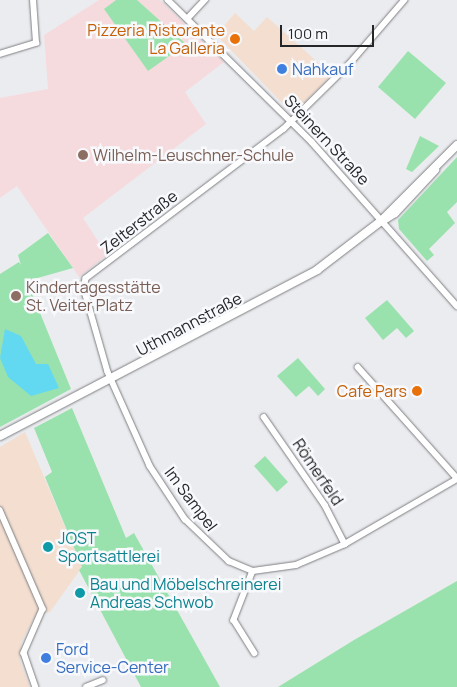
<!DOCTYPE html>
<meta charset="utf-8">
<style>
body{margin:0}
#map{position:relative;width:457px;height:687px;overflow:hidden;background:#ebecef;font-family:Manrope,sans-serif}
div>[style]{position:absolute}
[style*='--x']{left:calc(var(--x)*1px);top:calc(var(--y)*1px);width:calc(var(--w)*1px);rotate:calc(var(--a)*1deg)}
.commercial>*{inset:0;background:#f3ded0}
.education>*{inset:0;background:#f5dbde}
.green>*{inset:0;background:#9ae2ad}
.water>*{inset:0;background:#62d8f1}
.roads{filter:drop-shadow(0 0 1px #7d7e81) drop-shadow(0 0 1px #7d7e81)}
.minor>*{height:5.5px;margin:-2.75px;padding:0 2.75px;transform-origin:2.75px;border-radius:2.75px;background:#fff}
.tertiary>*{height:8px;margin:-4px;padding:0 4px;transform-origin:4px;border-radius:4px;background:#fff}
.dots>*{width:14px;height:14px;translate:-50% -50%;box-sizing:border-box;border:2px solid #f8f9fc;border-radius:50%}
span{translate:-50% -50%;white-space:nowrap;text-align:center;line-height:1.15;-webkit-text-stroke:5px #f8f9fc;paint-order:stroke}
.food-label{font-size:16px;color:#c56008}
.right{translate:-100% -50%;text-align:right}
.shop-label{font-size:16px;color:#366cbe}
.left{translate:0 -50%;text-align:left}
.street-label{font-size:16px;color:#252627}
.education-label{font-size:16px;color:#785e54}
.culture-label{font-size:16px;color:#0d838f}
.scale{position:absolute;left:280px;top:25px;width:94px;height:22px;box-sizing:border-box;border:2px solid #252627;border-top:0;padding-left:6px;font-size:15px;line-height:18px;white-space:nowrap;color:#252627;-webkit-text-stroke:4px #f8f9fc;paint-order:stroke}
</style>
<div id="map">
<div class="commercial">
<i style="clip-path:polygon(235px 13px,254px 31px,267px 17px,332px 75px,298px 109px,290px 111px,216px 35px)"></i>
<i style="clip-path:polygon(25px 432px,82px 567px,50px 612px,36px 614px,21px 643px,20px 661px,30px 687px,0 687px,0 447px)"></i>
</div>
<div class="education">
<i style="clip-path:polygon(99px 0,160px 0,224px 62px,185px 92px,206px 124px,83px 218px,107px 255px,79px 277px,17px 186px,0 198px,0 98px,48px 89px,44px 35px)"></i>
</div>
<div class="green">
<i style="clip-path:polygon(116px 0,137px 0,186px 44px,148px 71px,104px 9px)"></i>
<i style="clip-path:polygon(408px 51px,446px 83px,415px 119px,378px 87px)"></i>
<i style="clip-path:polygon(420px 136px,439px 146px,412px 172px,406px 169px)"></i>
<i style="clip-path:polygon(457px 157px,457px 202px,447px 212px,455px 223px,429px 249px,434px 255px,427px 261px,399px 229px,398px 220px)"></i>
<i style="clip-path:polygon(48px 233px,73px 268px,27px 281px,71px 389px,0 427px,0 274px,19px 262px,21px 265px,18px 255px)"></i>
<i style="clip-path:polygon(387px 300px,414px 331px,406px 338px,397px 328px,383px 340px,365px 318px)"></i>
<i style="clip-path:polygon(298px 358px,325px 389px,318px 396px,309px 386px,296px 397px,277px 376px)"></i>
<i style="clip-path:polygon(72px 408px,126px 538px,134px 533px,220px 687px,141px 687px,79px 570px,82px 567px,45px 477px,52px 472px,34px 428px)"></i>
<i style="clip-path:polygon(265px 456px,288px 482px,277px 492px,254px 466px)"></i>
<i style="clip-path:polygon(457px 581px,457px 687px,278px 687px,354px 640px)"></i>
</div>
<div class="water">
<i style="clip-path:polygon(5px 329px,21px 336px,36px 364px,48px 364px,59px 388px,31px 396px,8px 377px,0 358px)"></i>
</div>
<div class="roads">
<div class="minor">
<i style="--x:168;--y:0;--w:202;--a:44.6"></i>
<i style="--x:312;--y:142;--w:219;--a:48.5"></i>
<i style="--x:405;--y:0;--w:86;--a:130.7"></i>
<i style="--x:349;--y:65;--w:91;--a:135.4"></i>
<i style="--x:284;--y:129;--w:248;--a:142.9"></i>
<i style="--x:86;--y:279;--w:9;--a:103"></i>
<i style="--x:84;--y:288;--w:87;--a:74.1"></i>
<i style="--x:108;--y:372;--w:103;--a:65.9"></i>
<i style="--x:150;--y:466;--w:64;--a:56.6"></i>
<i style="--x:185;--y:519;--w:61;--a:43.7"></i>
<i style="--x:229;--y:561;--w:26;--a:23"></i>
<i style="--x:253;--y:571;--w:43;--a:-7.9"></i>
<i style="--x:296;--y:565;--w:53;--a:-23.2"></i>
<i style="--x:345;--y:544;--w:129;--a:-30.1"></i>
<i style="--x:188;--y:18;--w:25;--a:-47"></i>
<i style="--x:0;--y:54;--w:38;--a:-17"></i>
<i style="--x:36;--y:43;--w:43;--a:-94"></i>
<i style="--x:358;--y:367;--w:149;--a:48.3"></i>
<i style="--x:264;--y:417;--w:107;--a:55.3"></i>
<i style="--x:325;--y:505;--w:44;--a:62.9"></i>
<i style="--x:0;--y:510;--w:108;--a:66.5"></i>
<i style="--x:43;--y:609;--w:48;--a:113.4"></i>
<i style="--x:24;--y:653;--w:36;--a:71"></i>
<i style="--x:253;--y:571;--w:53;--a:111.2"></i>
<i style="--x:234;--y:620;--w:39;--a:58"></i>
<i style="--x:86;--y:687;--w:18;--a:-22"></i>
</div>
<div class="tertiary">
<i style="--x:382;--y:221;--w:15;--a:-32"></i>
<i style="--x:395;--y:213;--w:59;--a:-47.1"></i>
<i style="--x:0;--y:436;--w:358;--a:-27.6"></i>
<i style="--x:317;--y:270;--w:81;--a:-37.4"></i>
<i style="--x:381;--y:221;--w:107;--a:-45"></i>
</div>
</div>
<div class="dots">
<i style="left:235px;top:39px;background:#e8710a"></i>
<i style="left:282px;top:69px;background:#3f7fe0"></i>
<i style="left:83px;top:155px;background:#8d6e63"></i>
<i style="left:16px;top:296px;background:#8d6e63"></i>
<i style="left:417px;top:391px;background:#e8710a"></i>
<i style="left:48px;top:547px;background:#0f9aa8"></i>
<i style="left:80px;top:593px;background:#0f9aa8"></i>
<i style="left:46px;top:658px;background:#3f7fe0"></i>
</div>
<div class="food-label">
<span class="right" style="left:225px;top:39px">Pizzeria Ristorante<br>La Galleria</span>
<span class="right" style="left:407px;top:391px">Cafe Pars</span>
</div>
<div class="shop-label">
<span class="left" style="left:292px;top:69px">Nahkauf</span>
<span class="left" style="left:56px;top:658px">Ford<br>Service-Center</span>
</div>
<div class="street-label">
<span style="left:327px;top:140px;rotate:47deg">Steinern Straße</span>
<span style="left:139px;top:222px;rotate:-38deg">Zelterstraße</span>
<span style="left:189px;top:324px;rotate:-28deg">Uthmannstraße</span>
<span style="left:318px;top:472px;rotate:56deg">Römerfeld</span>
<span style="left:191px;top:499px;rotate:53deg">Im Sampel</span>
</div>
<div class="education-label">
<span class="left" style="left:93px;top:155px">Wilhelm-Leuschner-Schule</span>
<span class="left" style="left:26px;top:296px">Kindertagesstätte<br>St. Veiter Platz</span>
</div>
<div class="culture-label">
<span class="left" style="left:58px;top:547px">JOST<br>Sportsattlerei</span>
<span class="left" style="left:90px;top:593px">Bau und Möbelschreinerei<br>Andreas Schwob</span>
</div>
<div class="scale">100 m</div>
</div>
